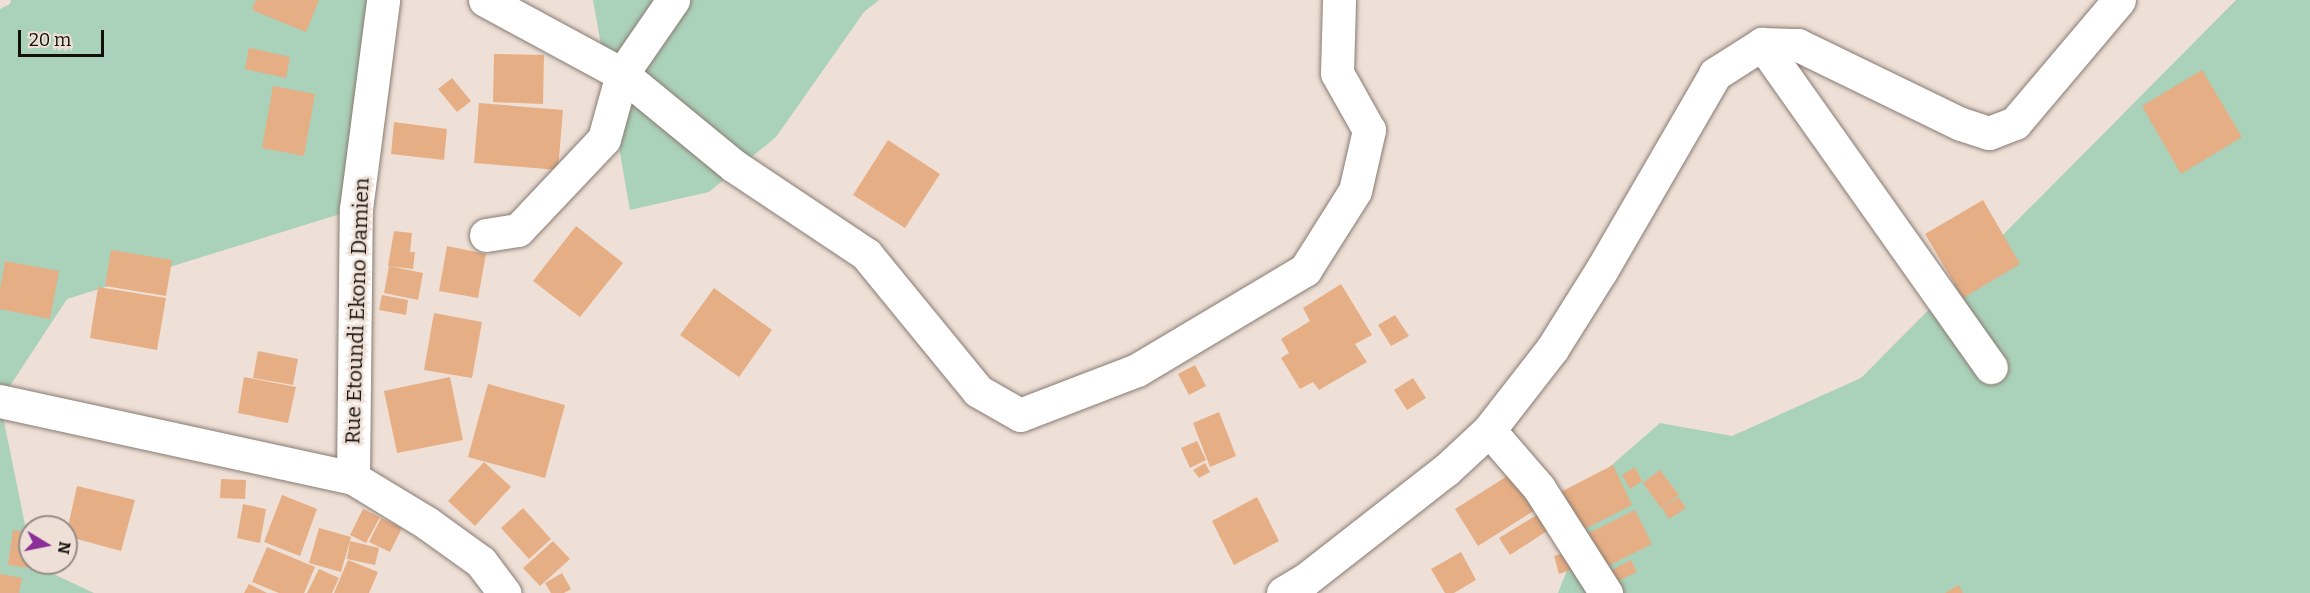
<!DOCTYPE html>
<style>
body{margin:0}
#map{position:relative;width:2310px;height:593px;overflow:hidden;background:#eee0d6;font-family:Bitter,serif}
div>[style]{position:absolute}
[style*='--x']{left:calc(var(--x)*1px);top:calc(var(--y)*1px);width:calc(var(--w)*1px);rotate:calc(var(--a)*1deg)}
.green>*{inset:0;background:#aad1b9}
.building>*{inset:0;background:#e6ae85}
.roads{filter:drop-shadow(0 0 2px #887b72) drop-shadow(0 0 2px #887b72)}
.minor>*{height:33px;margin:-16.5px;padding:0 16.5px;transform-origin:16.5px;border-radius:16.5px;background:#fff}
span{translate:-50% -50%;white-space:nowrap;text-align:center;line-height:1.15;-webkit-text-stroke:5px #eee0d6;paint-order:stroke}
.street-label{font-size:21px;color:#130f0b}
.north{position:absolute;left:18px;top:515px;width:60px;height:60px;box-sizing:border-box;background:#eee0d6;border:2px solid #968c85;border-radius:50%;rotate:100deg;font-size:16px;font-weight:700;line-height:24px;text-align:center;color:#130f0b}
.north::after{content:'';display:block;margin:auto;width:21px;height:27px;background:#8b2e98;clip-path:polygon(50% 0,100% 100%,50% 72%,0 100%)}
.scale{position:absolute;left:18px;top:30px;width:86px;height:27px;box-sizing:border-box;border:3px solid #130f0b;border-top:0;padding-left:8px;font-size:18px;line-height:21px;white-space:nowrap;color:#130f0b;-webkit-text-stroke:4px #eee0d6;paint-order:stroke}
</style>
<div id="map">
<div class="green">
<i style="clip-path:polygon(11px 0,378px 0,356px 209px,67px 299px,0 401px,0 9px,10px 4px)"></i>
<i style="clip-path:polygon(593px 0,879px 0,864px 12px,776px 137px,709px 192px,630px 210px)"></i>
<i style="clip-path:polygon(2236px 0,2310px 0,2310px 593px,1558px 593px,1606px 470px,1660px 423px,1732px 436px,1861px 378px)"></i>
<i style="clip-path:polygon(0 402px,30px 549px,30px 563px,94px 593px,0 593px)"></i>
</div>
<div class="building">
<i style="clip-path:polygon(256px 0,319px 0,306px 32px,252px 10px)"></i>
<i style="clip-path:polygon(249px 48px,290px 57px,286px 78px,245px 69px)"></i>
<i style="clip-path:polygon(494px 54px,544px 55px,543px 104px,493px 102px)"></i>
<i style="clip-path:polygon(2202px 70px,2242px 137px,2181px 174px,2142px 106px)"></i>
<i style="clip-path:polygon(452px 78px,471px 101px,457px 112px,438px 89px)"></i>
<i style="clip-path:polygon(273px 86px,315px 94px,304px 156px,262px 148px)"></i>
<i style="clip-path:polygon(479px 103px,563px 110px,558px 170px,474px 163px)"></i>
<i style="clip-path:polygon(394px 122px,447px 129px,444px 160px,391px 154px)"></i>
<i style="clip-path:polygon(888px 140px,940px 174px,905px 228px,853px 195px)"></i>
<i style="clip-path:polygon(1983px 200px,2020px 264px,1963px 298px,1925px 234px)"></i>
<i style="clip-path:polygon(576px 226px,623px 263px,580px 317px,533px 281px)"></i>
<i style="clip-path:polygon(394px 231px,412px 233px,410px 252px,415px 252px,413px 269px,388px 266px)"></i>
<i style="clip-path:polygon(447px 246px,486px 254px,478px 298px,439px 291px)"></i>
<i style="clip-path:polygon(111px 250px,172px 260px,166px 296px,105px 286px)"></i>
<i style="clip-path:polygon(5px 261px,59px 271px,50px 319px,0 309px,0 290px)"></i>
<i style="clip-path:polygon(389px 266px,423px 273px,418px 300px,384px 293px)"></i>
<i style="clip-path:polygon(1341px 284px,1372px 335px,1355px 344px,1367px 362px,1319px 390px,1313px 382px,1300px 389px,1281px 358px,1289px 353px,1281px 339px,1310px 321px,1303px 308px)"></i>
<i style="clip-path:polygon(98px 287px,166px 298px,157px 350px,90px 338px)"></i>
<i style="clip-path:polygon(714px 288px,772px 330px,739px 377px,680px 335px)"></i>
<i style="clip-path:polygon(382px 295px,408px 300px,406px 315px,379px 310px)"></i>
<i style="clip-path:polygon(434px 313px,482px 322px,472px 378px,424px 370px)"></i>
<i style="clip-path:polygon(1395px 315px,1409px 336px,1391px 346px,1378px 325px)"></i>
<i style="clip-path:polygon(258px 351px,298px 359px,293px 385px,253px 378px)"></i>
<i style="clip-path:polygon(1195px 365px,1206px 386px,1189px 395px,1178px 374px)"></i>
<i style="clip-path:polygon(244px 377px,296px 387px,288px 423px,238px 413px)"></i>
<i style="clip-path:polygon(450px 377px,463px 440px,397px 453px,384px 391px)"></i>
<i style="clip-path:polygon(1413px 378px,1426px 398px,1407px 410px,1394px 390px)"></i>
<i style="clip-path:polygon(488px 384px,565px 405px,545px 478px,468px 457px)"></i>
<i style="clip-path:polygon(1219px 412px,1236px 456px,1210px 467px,1193px 423px)"></i>
<i style="clip-path:polygon(1197px 441px,1206px 460px,1190px 468px,1181px 448px)"></i>
<i style="clip-path:polygon(484px 462px,511px 487px,475px 526px,448px 501px)"></i>
<i style="clip-path:polygon(1205px 463px,1210px 472px,1199px 478px,1193px 470px)"></i>
<i style="clip-path:polygon(1613px 465px,1632px 505px,1573px 535px,1553px 496px)"></i>
<i style="clip-path:polygon(1635px 467px,1642px 481px,1630px 489px,1622px 475px)"></i>
<i style="clip-path:polygon(1660px 470px,1679px 495px,1661px 508px,1643px 483px)"></i>
<i style="clip-path:polygon(1512px 473px,1535px 510px,1478px 546px,1455px 509px)"></i>
<i style="clip-path:polygon(221px 479px,246px 480px,245px 499px,220px 498px)"></i>
<i style="clip-path:polygon(77px 486px,135px 500px,121px 551px,66px 536px)"></i>
<i style="clip-path:polygon(282px 495px,317px 509px,300px 556px,264px 542px)"></i>
<i style="clip-path:polygon(1257px 497px,1279px 541px,1234px 565px,1212px 521px)"></i>
<i style="clip-path:polygon(1678px 497px,1686px 508px,1669px 519px,1662px 508px)"></i>
<i style="clip-path:polygon(243px 504px,266px 509px,260px 543px,237px 538px)"></i>
<i style="clip-path:polygon(523px 508px,551px 539px,529px 559px,501px 528px)"></i>
<i style="clip-path:polygon(363px 509px,380px 517px,366px 543px,350px 535px)"></i>
<i style="clip-path:polygon(1635px 510px,1652px 544px,1606px 567px,1589px 533px)"></i>
<i style="clip-path:polygon(1540px 513px,1550px 529px,1510px 555px,1499px 538px)"></i>
<i style="clip-path:polygon(381px 518px,402px 528px,390px 552px,369px 542px)"></i>
<i style="clip-path:polygon(319px 528px,351px 537px,341px 572px,309px 563px)"></i>
<i style="clip-path:polygon(13px 530px,30px 532px,30px 563px,59px 563px,58px 572px,8px 565px)"></i>
<i style="clip-path:polygon(350px 541px,379px 548px,375px 565px,347px 559px)"></i>
<i style="clip-path:polygon(553px 541px,570px 559px,540px 586px,523px 568px)"></i>
<i style="clip-path:polygon(267px 547px,315px 567px,304px 593px,279px 593px,252px 582px)"></i>
<i style="clip-path:polygon(1573px 550px,1579px 567px,1559px 574px,1554px 556px)"></i>
<i style="clip-path:polygon(1461px 552px,1476px 580px,1454px 593px,1445px 593px,1431px 569px)"></i>
<i style="clip-path:polygon(348px 560px,378px 572px,369px 593px,334px 593px)"></i>
<i style="clip-path:polygon(1631px 560px,1637px 572px,1616px 582px,1610px 571px)"></i>
<i style="clip-path:polygon(319px 569px,339px 578px,332px 593px,307px 593px)"></i>
<i style="clip-path:polygon(562px 573px,571px 589px,564px 593px,551px 593px,545px 583px)"></i>
<i style="clip-path:polygon(0 574px,22px 578px,19px 593px,0 593px)"></i>
<i style="clip-path:polygon(249px 584px,267px 593px,244px 593px)"></i>
<i style="clip-path:polygon(1959px 585px,1963px 593px,1945px 593px)"></i>
</div>
<div class="roads">
<div class="minor">
<i style="--x:485;--y:0;--w:156;--a:28.4"></i>
<i style="--x:622;--y:74;--w:90;--a:-55.4"></i>
<i style="--x:1762;--y:44;--w:396;--a:54.7"></i>
<i style="--x:486;--y:235;--w:32;--a:-9"></i>
<i style="--x:518;--y:230;--w:125;--a:-46.6"></i>
<i style="--x:604;--y:139;--w:67;--a:-74.5"></i>
<i style="--x:622;--y:74;--w:145;--a:39.4"></i>
<i style="--x:734;--y:166;--w:159;--a:33.7"></i>
<i style="--x:866;--y:254;--w:177;--a:50.7"></i>
<i style="--x:978;--y:391;--w:48;--a:29.7"></i>
<i style="--x:1020;--y:415;--w:125;--a:-21"></i>
<i style="--x:1137;--y:370;--w:196;--a:-30.8"></i>
<i style="--x:1305;--y:270;--w:93;--a:-57.7"></i>
<i style="--x:1355;--y:191;--w:63;--a:-77.1"></i>
<i style="--x:1369;--y:130;--w:65;--a:-119.3"></i>
<i style="--x:1337;--y:73;--w:73;--a:-88.4"></i>
<i style="--x:0;--y:401;--w:361;--a:12.3"></i>
<i style="--x:353;--y:478;--w:87;--a:31.3"></i>
<i style="--x:427;--y:523;--w:67;--a:35.8"></i>
<i style="--x:481;--y:562;--w:39;--a:53"></i>
<i style="--x:1489;--y:430;--w:77;--a:49.2"></i>
<i style="--x:1539;--y:488;--w:125;--a:57.5"></i>
<i style="--x:353;--y:478;--w:269;--a:-89.4"></i>
<i style="--x:356;--y:209;--w:211;--a:-82.6"></i>
<i style="--x:1283;--y:593;--w:26;--a:-31"></i>
<i style="--x:1305;--y:580;--w:179;--a:-38"></i>
<i style="--x:1446;--y:470;--w:59;--a:-42.9"></i>
<i style="--x:1489;--y:430;--w:103;--a:-52.1"></i>
<i style="--x:1552;--y:349;--w:92;--a:-57.9"></i>
<i style="--x:1601;--y:271;--w:228;--a:-59.9"></i>
<i style="--x:1715;--y:74;--w:56;--a:-32.6"></i>
<i style="--x:1762;--y:44;--w:36;--a:2"></i>
<i style="--x:1798;--y:45;--w:181;--a:25.9"></i>
<i style="--x:1961;--y:124;--w:29;--a:18"></i>
<i style="--x:1989;--y:133;--w:28;--a:-21"></i>
<i style="--x:2015;--y:123;--w:161;--a:-49.8"></i>
</div>
</div>
<div class="street-label">
<span style="left:357px;top:311px;rotate:-88deg">Rue Etoundi Ekono Damien</span>
</div>
<div class="north">N</div>
<div class="scale">20 m</div>
</div>
